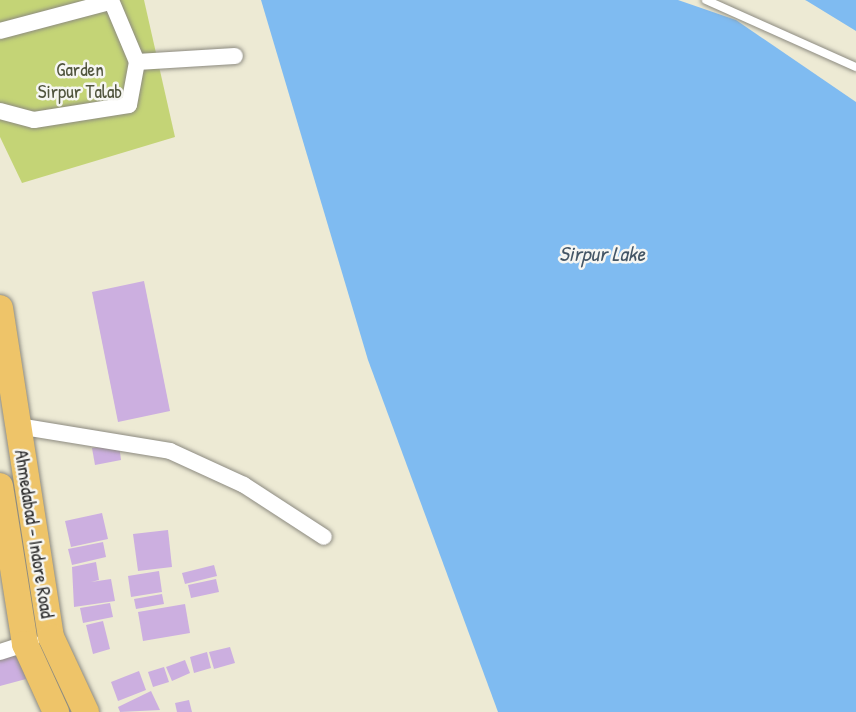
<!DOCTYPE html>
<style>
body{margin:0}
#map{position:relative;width:856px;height:712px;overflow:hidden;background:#edead4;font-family:"Patrick Hand",sans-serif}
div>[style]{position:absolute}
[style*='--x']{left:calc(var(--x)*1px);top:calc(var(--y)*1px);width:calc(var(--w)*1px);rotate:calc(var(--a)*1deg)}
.green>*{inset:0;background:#c4d476}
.water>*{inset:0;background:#7fbbf1}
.building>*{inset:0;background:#ccafe0}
.roads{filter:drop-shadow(0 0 2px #8c8a80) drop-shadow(0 0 2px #8c8a80)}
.service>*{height:8px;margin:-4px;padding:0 4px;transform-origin:4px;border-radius:4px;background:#fff}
.minor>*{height:16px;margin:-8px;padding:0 8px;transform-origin:8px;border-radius:8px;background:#fff}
.trunk>*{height:26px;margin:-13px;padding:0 13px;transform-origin:13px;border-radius:13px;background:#eec469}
span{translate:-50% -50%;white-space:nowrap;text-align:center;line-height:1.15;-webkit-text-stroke:5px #f6f6f2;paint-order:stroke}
.park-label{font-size:19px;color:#51553e}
.street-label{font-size:19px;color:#2b2b2b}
.water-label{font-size:21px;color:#445666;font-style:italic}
</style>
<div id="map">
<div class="green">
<i style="clip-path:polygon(0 0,144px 0,175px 137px,22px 183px,0 137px)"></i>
</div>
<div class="water">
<i style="clip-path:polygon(261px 0,678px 0,736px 20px,856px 102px,856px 712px,498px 712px,368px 360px)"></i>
<i style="clip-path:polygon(805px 0,856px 0,856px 31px,807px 1px)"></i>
</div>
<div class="building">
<i style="clip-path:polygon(144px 281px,170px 411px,118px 422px,92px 292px)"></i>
<i style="clip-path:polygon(119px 444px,121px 460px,95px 465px,92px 448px)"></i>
<i style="clip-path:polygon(102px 513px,108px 539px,71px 547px,65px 521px)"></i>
<i style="clip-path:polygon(168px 530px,172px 567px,138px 571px,133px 534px)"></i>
<i style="clip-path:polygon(103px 542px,106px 557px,72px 565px,68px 549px)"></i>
<i style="clip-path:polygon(96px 562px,99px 580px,91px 582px,111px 579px,115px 601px,74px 607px,72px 567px)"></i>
<i style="clip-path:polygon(214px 565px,217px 576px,185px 584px,182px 573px)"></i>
<i style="clip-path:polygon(159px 571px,162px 592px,131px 597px,128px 576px)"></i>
<i style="clip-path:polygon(216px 579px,219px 592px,191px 598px,188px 585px)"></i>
<i style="clip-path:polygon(162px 594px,164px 604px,136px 609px,134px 599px)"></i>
<i style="clip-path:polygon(110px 603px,113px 617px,83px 623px,80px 608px)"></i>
<i style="clip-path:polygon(185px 604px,190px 633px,143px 641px,138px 612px)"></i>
<i style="clip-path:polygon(103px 621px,110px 649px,93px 654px,86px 625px)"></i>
<i style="clip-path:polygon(230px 647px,235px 663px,214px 669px,209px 652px)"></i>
<i style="clip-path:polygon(207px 652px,211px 668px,194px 673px,190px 657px)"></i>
<i style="clip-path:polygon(19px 653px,26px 679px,0 686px,0 658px)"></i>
<i style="clip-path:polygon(185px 660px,190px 673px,172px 681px,166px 667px)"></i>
<i style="clip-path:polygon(164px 667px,169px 682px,153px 687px,148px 672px)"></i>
<i style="clip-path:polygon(139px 671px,146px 690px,118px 701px,111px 682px)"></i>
<i style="clip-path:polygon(151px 691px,160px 710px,120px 712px,118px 707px)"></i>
<i style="clip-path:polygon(189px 700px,192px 712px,177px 712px,175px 703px)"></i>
</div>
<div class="roads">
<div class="service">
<i style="--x:706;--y:0;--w:164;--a:24.1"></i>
</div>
<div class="minor">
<i style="--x:0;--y:31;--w:114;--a:-14.8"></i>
<i style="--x:137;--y:62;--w:98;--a:-3.5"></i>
<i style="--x:0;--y:111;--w:35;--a:15"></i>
<i style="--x:34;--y:120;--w:96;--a:-9"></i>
<i style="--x:129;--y:105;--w:44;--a:-79.5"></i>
<i style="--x:137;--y:62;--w:67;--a:-112.8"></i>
<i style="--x:18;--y:426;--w:154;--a:9.3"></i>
<i style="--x:170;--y:451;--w:81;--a:24.7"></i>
<i style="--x:244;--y:485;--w:95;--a:33"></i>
<i style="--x:0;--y:652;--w:33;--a:-18"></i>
</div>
<div class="trunk">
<i style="--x:0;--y:308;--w:333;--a:81.2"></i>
<i style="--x:51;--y:637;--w:83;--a:65"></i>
<i style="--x:0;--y:486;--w:160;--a:81"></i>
<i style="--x:25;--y:644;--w:75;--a:65.5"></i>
</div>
</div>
<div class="park-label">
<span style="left:80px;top:81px">Garden<br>Sirpur Talab</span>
</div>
<div class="street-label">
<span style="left:34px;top:534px;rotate:81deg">Ahmedabad - Indore Road</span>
</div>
<div class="water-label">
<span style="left:602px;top:254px">Sirpur Lake</span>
</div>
</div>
